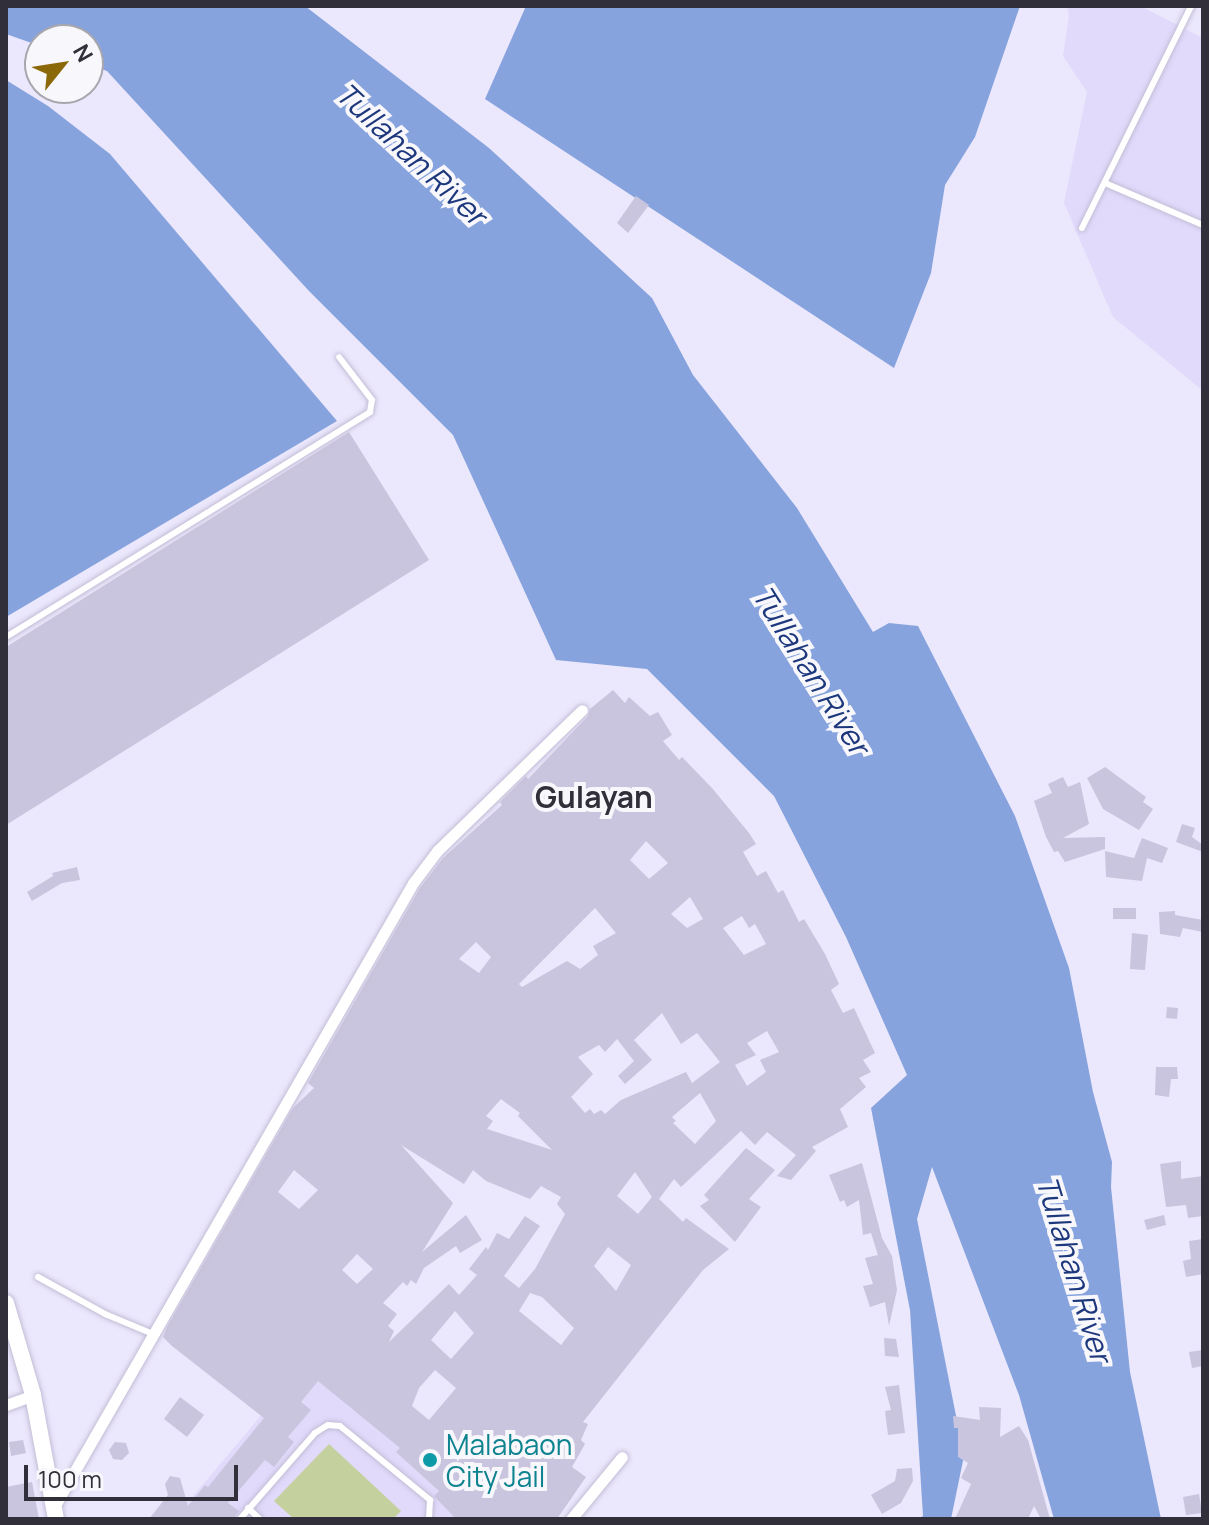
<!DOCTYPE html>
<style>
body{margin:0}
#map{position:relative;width:1209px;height:1525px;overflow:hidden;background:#ebe7fc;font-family:Manrope,sans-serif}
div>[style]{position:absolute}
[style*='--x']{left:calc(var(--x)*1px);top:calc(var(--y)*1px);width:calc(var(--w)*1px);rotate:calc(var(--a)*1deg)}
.built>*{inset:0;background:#e1dafb}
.green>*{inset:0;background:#c4d09d}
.water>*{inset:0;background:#87a3de}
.building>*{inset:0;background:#cac5de}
.roads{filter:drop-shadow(0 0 2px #c3bdd6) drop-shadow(0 0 2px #c3bdd6)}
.lane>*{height:6px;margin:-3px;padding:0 3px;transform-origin:3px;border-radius:3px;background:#fff}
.street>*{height:11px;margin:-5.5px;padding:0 5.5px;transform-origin:5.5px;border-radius:5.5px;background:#fff}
.secondary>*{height:16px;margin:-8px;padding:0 8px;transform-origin:8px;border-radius:8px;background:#fff}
.dots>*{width:22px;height:22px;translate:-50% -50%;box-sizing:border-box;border:4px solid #f8f7fc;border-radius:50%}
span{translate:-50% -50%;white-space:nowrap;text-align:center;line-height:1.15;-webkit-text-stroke:8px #f8f7fc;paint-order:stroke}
.culture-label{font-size:28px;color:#0d838f}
.left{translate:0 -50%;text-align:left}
.water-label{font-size:30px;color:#1c377c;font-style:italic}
.neighbourhood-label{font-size:30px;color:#312f39;font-weight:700}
.frame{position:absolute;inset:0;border:8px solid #312f39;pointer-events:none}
.north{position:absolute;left:24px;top:24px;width:80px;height:80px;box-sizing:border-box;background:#f8f7fc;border:2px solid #a8a7ae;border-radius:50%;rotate:60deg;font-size:22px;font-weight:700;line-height:32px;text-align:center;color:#312f39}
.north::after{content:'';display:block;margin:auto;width:28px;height:36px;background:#8b6808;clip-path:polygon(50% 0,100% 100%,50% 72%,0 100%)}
.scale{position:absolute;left:24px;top:1465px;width:214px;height:36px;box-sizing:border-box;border:4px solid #312f39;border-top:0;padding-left:10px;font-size:24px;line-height:28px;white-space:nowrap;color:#312f39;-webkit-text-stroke:6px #f8f7fc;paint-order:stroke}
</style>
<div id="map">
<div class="built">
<i style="clip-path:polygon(1067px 6px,1140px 6px,1203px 38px,1202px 390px,1113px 317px,1064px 203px,1087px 92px,1063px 56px,1069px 16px)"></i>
<i style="clip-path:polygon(322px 1343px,489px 1519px,174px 1519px)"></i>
</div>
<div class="green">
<i style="clip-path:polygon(329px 1444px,401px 1511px,393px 1519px,294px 1519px,274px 1501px)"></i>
</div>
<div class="water">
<i style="clip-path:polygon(6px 6px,305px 6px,489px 148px,652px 298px,693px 375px,797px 508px,873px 632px,889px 623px,918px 626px,1015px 816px,1069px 968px,1093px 1092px,1112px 1162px,1111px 1187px,1130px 1372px,1161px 1519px,1054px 1519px,1019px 1395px,932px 1167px,917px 1219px,964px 1456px,951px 1519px,918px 1519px,923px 1516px,910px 1310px,871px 1108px,907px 1075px,846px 937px,774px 796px,647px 669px,556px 660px,453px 435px,309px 291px,107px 71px,88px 64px,88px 40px,40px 40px,40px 46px,6px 34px)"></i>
<i style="clip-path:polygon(526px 6px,1020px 6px,975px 137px,945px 185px,931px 273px,894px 368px,485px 99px)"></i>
<i style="clip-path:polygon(6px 80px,48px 106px,110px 154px,337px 421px,6px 617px)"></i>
</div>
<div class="building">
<i style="clip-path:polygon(636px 196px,649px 205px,628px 233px,617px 223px)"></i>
<i style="clip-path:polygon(349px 432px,429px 560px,6px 825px,6px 647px)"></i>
<i style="clip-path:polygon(evenodd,613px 690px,625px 703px,629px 697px,650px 716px,658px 712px,672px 735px,663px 741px,679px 760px,682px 757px,712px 788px,749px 833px,756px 844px,743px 852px,757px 876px,766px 871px,778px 893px,783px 890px,799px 922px,804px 919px,825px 954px,839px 984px,831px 990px,843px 1013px,854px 1008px,875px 1053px,863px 1060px,871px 1072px,859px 1078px,866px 1087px,840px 1109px,848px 1127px,812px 1147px,816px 1151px,791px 1180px,777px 1176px,796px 1155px,767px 1132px,755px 1145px,741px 1131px,681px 1187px,674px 1179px,659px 1199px,683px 1222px,686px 1218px,729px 1249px,703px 1270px,583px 1422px,588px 1424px,581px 1440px,585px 1444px,572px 1467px,586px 1477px,557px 1519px,456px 1519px,434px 1496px,439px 1491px,396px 1452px,400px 1448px,318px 1381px,301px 1402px,311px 1410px,288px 1437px,294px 1442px,274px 1467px,265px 1460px,228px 1503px,239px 1511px,233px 1519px,149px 1519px,168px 1495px,165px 1484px,170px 1476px,180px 1478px,188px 1506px,205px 1485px,208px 1487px,264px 1418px,172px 1346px,163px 1337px,167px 1327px,293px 1108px,314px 1088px,308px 1083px,420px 888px,443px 858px,502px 805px,500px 802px,526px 776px,528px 779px,588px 716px,590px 709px,613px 690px,646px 841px,668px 863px,649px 879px,630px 860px,646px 841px,613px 690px,690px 897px,703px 919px,687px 928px,671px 914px,690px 897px,613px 690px,595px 908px,616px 933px,593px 946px,598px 955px,580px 969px,567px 961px,522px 987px,519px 984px,595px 908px,613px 690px,742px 916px,749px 928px,755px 924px,766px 944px,744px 955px,723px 928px,742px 916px,613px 690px,476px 942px,491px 957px,479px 973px,459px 959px,476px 942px,613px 690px,662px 1013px,681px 1044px,697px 1033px,720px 1062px,692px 1083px,686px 1072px,621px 1100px,605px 1114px,601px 1110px,594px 1114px,590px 1109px,585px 1113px,571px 1097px,593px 1074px,578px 1057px,599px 1045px,605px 1052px,617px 1039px,634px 1061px,618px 1076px,625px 1084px,652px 1060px,634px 1040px,662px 1013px,613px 690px,767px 1031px,779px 1052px,760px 1060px,766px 1072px,747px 1086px,735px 1065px,756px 1055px,747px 1043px,767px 1031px,613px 690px,700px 1093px,716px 1121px,695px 1144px,673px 1123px,676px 1121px,672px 1117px,700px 1093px,613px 690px,501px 1099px,520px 1113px,518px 1116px,552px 1150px,487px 1129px,493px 1121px,486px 1116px,501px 1099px,613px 690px,401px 1145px,464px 1184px,473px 1170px,486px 1181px,530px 1199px,541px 1186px,561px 1197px,557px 1204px,565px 1214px,535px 1269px,519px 1288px,504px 1276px,540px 1226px,525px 1216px,509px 1239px,497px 1233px,488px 1250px,486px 1247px,469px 1269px,477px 1275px,459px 1295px,449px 1284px,389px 1342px,394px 1331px,388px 1326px,397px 1314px,383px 1303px,403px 1282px,407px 1286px,411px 1280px,416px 1284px,424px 1268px,456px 1246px,460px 1253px,482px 1240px,466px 1215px,422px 1252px,453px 1203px,401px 1145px,613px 690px,294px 1170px,318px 1190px,299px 1209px,278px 1192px,294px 1170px,613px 690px,635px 1172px,652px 1197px,638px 1214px,617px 1196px,635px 1172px,613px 690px,608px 1247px,631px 1265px,616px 1291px,594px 1266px,608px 1247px,613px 690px,357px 1254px,373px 1269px,357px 1284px,342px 1270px,357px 1254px,613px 690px,530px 1293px,542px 1297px,574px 1328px,561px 1345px,519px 1311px,530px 1293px,613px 690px,455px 1311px,474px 1333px,451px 1359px,431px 1340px,455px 1311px,613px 690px,435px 1370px,456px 1388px,429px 1420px,412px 1406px,419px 1388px,435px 1370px)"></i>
<i style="clip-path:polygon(1105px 767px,1146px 797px,1143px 802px,1153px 809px,1139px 830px,1103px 809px,1087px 778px)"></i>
<i style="clip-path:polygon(1063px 777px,1068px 787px,1080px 782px,1089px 824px,1063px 838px,1105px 837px,1105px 849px,1065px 862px,1058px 851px,1054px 852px,1046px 837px,1034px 801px,1052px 793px,1048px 784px)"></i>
<i style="clip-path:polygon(1182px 824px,1195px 828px,1192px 837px,1203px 845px,1203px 852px,1176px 842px)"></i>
<i style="clip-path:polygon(1142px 838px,1168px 848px,1162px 863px,1147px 858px,1142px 881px,1106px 877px,1105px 851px,1134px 858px)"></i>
<i style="clip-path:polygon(77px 867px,80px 880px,62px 883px,32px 901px,27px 892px,53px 876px,52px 873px)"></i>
<i style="clip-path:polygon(1113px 908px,1136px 908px,1136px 919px,1113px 919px)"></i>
<i style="clip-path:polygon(1175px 911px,1175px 915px,1203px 920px,1203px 932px,1183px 928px,1180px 937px,1160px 934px,1159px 912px)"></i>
<i style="clip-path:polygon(1132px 933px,1148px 935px,1145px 970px,1130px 969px)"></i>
<i style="clip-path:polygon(1167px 1007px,1178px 1008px,1177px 1019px,1166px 1018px)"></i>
<i style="clip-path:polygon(1156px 1067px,1177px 1067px,1178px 1079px,1171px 1079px,1169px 1097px,1155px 1095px)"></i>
<i style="clip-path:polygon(746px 1148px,775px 1170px,749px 1199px,761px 1207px,735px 1242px,700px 1206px,709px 1200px,704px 1195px)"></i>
<i style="clip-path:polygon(1181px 1161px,1181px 1179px,1203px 1176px,1203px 1216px,1188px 1218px,1186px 1205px,1166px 1207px,1160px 1164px)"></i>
<i style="clip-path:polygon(862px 1163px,882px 1238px,892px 1256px,897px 1290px,889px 1326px,885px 1302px,870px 1307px,863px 1286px,873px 1284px,865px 1258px,878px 1255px,871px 1233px,863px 1235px,859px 1200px,847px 1207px,844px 1200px,840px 1202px,829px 1175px)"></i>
<i style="clip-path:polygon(1164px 1215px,1166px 1225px,1147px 1230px,1144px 1220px)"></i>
<i style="clip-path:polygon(1203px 1239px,1203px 1274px,1186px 1277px,1183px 1261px,1191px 1259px,1189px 1241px)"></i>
<i style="clip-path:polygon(884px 1338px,896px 1339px,899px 1357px,885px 1356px)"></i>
<i style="clip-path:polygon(1203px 1350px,1203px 1366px,1192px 1368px,1189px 1352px)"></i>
<i style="clip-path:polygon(899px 1385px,905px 1433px,888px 1435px,885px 1411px,891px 1410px,885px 1387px)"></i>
<i style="clip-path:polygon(180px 1397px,204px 1415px,187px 1437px,164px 1419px)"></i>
<i style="clip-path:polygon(979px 1407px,1001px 1408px,1000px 1437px,1019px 1426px,1028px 1440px,1050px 1519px,1041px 1519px,1034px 1506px,1028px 1519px,955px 1519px,971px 1484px,961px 1478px,968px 1463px,958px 1457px,958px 1428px,954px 1428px,953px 1416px,980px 1420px)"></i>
<i style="clip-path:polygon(23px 1440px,26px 1453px,11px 1456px,9px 1442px)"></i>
<i style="clip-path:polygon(115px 1442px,126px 1443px,129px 1453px,122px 1460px,113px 1459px,109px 1450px)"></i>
<i style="clip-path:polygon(912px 1468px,913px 1481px,901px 1503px,882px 1514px,871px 1495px,895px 1481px,897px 1469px)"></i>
<i style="clip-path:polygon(32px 1482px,39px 1519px,6px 1519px,6px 1487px)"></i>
<i style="clip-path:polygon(1199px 1494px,1202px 1513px,1186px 1515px,1183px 1497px)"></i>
</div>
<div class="roads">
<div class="lane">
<i style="--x:1105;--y:183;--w:107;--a:23.2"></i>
<i style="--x:1082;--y:228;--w:247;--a:-63.8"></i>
<i style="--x:6;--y:637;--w:428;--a:-31.7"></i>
<i style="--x:370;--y:412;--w:12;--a:-81"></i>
<i style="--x:372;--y:400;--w:54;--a:-127.5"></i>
<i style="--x:38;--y:1277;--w:77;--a:28.9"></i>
<i style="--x:105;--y:1314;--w:52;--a:22.6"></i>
<i style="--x:248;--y:1508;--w:16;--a:43"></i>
<i style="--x:240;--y:1519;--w:114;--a:-48.9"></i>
<i style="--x:315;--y:1433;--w:15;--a:-32"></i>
<i style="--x:328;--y:1425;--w:12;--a:5"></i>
<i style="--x:340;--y:1426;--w:117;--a:39.4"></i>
<i style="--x:430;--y:1500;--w:19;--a:93"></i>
</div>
<div class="street">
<i style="--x:6;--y:1405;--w:29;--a:-20"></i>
<i style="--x:54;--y:1507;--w:720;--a:-60.09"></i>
<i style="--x:413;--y:883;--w:40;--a:-53"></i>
<i style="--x:437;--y:851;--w:202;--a:-44.2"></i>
<i style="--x:571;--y:1519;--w:80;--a:-50.6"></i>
</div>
<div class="secondary">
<i style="--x:6;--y:1303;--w:96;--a:73.6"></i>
<i style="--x:33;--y:1395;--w:126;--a:79.5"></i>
</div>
</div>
<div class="dots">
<i style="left:430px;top:1460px;background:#0f9aa8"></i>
</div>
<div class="culture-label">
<span class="left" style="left:446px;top:1460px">Malabaon<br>City Jail</span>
</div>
<div class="water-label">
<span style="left:411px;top:154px;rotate:43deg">Tullahan River</span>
<span style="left:811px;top:670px;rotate:58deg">Tullahan River</span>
<span style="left:1074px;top:1269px;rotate:73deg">Tullahan River</span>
</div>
<div class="neighbourhood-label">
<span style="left:594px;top:797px">Gulayan</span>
</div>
<div class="frame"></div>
<div class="north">N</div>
<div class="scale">100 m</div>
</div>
